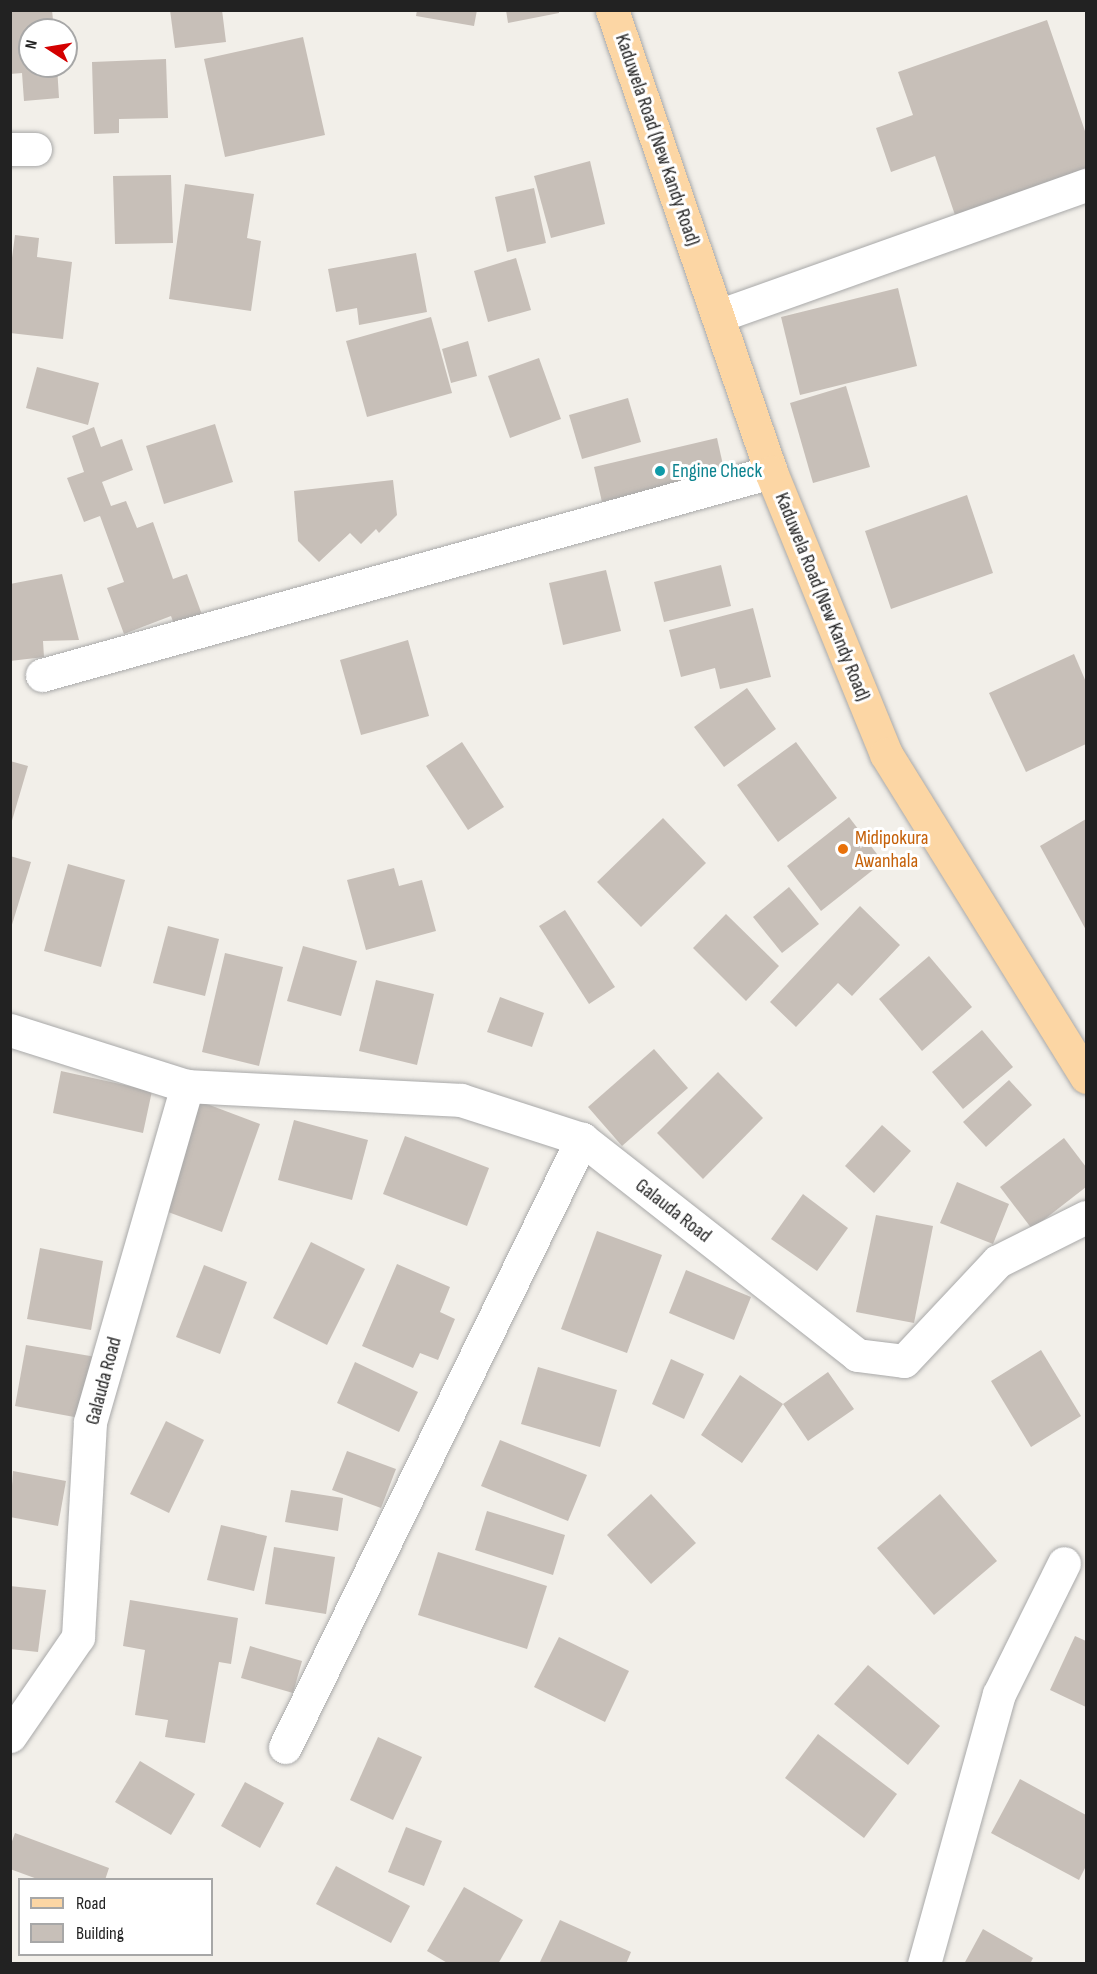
<!DOCTYPE html>
<style>
body{margin:0}
#map{position:relative;width:1097px;height:1974px;overflow:hidden;background:#f2efe9;font-family:"Sofia Sans Condensed",sans-serif}
div>[style]{position:absolute}
[style*='--x']{left:calc(var(--x)*1px);top:calc(var(--y)*1px);width:calc(var(--w)*1px);rotate:calc(var(--a)*1deg)}
.building>*{inset:0;background:#c7bfb8}
.roads{filter:drop-shadow(0 0 2px #a9a9a9) drop-shadow(0 0 2px #a9a9a9)}
.minor>*{height:33px;margin:-16.5px;padding:0 16.5px;transform-origin:16.5px;border-radius:16.5px;background:#fff}
.primary>*{height:33px;margin:-16.5px;padding:0 16.5px;transform-origin:16.5px;border-radius:16.5px;background:#fcd6a4}
.dots>*{width:16px;height:16px;translate:-50% -50%;box-sizing:border-box;border:3px solid #fff;border-radius:50%}
span{translate:-50% -50%;white-space:nowrap;text-align:center;line-height:1.15;-webkit-text-stroke:6px #fff;paint-order:stroke}
.street-label{font-size:20px;color:#222}
.culture-label{font-size:20px;color:#0d838f}
.left{translate:0 -50%;text-align:left}
.food-label{font-size:20px;color:#c56008}
.frame{position:absolute;inset:0;border:12px solid #222;pointer-events:none}
.legend{position:absolute;left:18px;top:1878px;width:195px;height:78px;box-sizing:border-box;background:#fff;border:2px solid #a7a7a7;margin:0;padding:8px 10px;list-style:none;font-size:18px;color:#222}
.legend li{display:flex;align-items:center;gap:12px;height:30px}
.legend b{width:30px;border:2px solid #a7a7a7}
.north{position:absolute;left:18px;top:18px;width:60px;height:60px;box-sizing:border-box;background:#fff;border:2px solid #a7a7a7;border-radius:50%;rotate:282deg;font-size:16px;font-weight:700;line-height:24px;text-align:center;color:#222}
.north::after{content:'';display:block;margin:auto;width:21px;height:27px;background:#d40000;clip-path:polygon(50% 0,100% 100%,50% 72%,0 100%)}
</style>
<div id="map">
<div class="building">
<i style="clip-path:polygon(10px 10px,52px 10px,54px 30px,30px 30px,30px 66px,57px 66px,59px 98px,24px 101px,22px 73px,10px 74px)"></i>
<i style="clip-path:polygon(170px 10px,222px 10px,226px 42px,175px 48px)"></i>
<i style="clip-path:polygon(417px 10px,477px 10px,474px 26px,416px 16px)"></i>
<i style="clip-path:polygon(506px 10px,559px 10px,559px 13px,508px 23px)"></i>
<i style="clip-path:polygon(1047px 20px,1086px 134px,1086px 172px,956px 218px,935px 156px,891px 172px,876px 128px,913px 115px,898px 72px)"></i>
<i style="clip-path:polygon(303px 37px,325px 135px,225px 157px,204px 59px)"></i>
<i style="clip-path:polygon(166px 59px,168px 118px,119px 119px,119px 133px,94px 134px,92px 62px)"></i>
<i style="clip-path:polygon(590px 161px,605px 224px,551px 238px,534px 176px)"></i>
<i style="clip-path:polygon(171px 175px,173px 243px,115px 244px,113px 176px)"></i>
<i style="clip-path:polygon(185px 184px,254px 194px,247px 238px,261px 241px,251px 311px,169px 299px)"></i>
<i style="clip-path:polygon(534px 188px,546px 243px,507px 252px,495px 197px)"></i>
<i style="clip-path:polygon(15px 235px,39px 238px,37px 257px,72px 262px,63px 339px,10px 333px,10px 273px)"></i>
<i style="clip-path:polygon(416px 253px,427px 312px,359px 325px,357px 308px,336px 312px,328px 269px)"></i>
<i style="clip-path:polygon(516px 258px,531px 310px,488px 322px,474px 271px)"></i>
<i style="clip-path:polygon(898px 288px,917px 366px,800px 395px,781px 317px)"></i>
<i style="clip-path:polygon(431px 317px,452px 393px,367px 417px,346px 341px)"></i>
<i style="clip-path:polygon(468px 341px,477px 376px,451px 383px,442px 349px)"></i>
<i style="clip-path:polygon(539px 358px,561px 419px,510px 438px,488px 376px)"></i>
<i style="clip-path:polygon(37px 367px,99px 383px,88px 425px,26px 408px)"></i>
<i style="clip-path:polygon(846px 386px,870px 467px,813px 483px,790px 403px)"></i>
<i style="clip-path:polygon(628px 398px,641px 442px,582px 459px,569px 415px)"></i>
<i style="clip-path:polygon(215px 424px,233px 482px,164px 504px,146px 446px)"></i>
<i style="clip-path:polygon(94px 427px,101px 447px,122px 439px,133px 470px,102px 482px,111px 506px,126px 501px,137px 528px,153px 522px,173px 579px,187px 574px,204px 620px,176px 630px,171px 616px,124px 634px,107px 588px,124px 582px,100px 516px,84px 522px,67px 478px,84px 472px,72px 436px)"></i>
<i style="clip-path:polygon(717px 438px,725px 474px,602px 502px,594px 467px)"></i>
<i style="clip-path:polygon(393px 480px,397px 515px,379px 533px,376px 529px,361px 544px,350px 533px,319px 562px,298px 541px,294px 491px)"></i>
<i style="clip-path:polygon(967px 495px,993px 573px,891px 609px,865px 531px)"></i>
<i style="clip-path:polygon(721px 565px,731px 606px,664px 622px,654px 582px)"></i>
<i style="clip-path:polygon(606px 570px,621px 631px,563px 645px,549px 583px)"></i>
<i style="clip-path:polygon(62px 574px,79px 640px,43px 641px,44px 657px,10px 661px,10px 584px)"></i>
<i style="clip-path:polygon(753px 608px,771px 677px,720px 689px,715px 668px,681px 677px,669px 630px)"></i>
<i style="clip-path:polygon(408px 640px,429px 716px,361px 735px,340px 660px)"></i>
<i style="clip-path:polygon(1074px 654px,1086px 682px,1086px 744px,1026px 772px,989px 693px)"></i>
<i style="clip-path:polygon(747px 688px,776px 729px,724px 767px,694px 727px)"></i>
<i style="clip-path:polygon(462px 742px,504px 807px,468px 830px,426px 766px)"></i>
<i style="clip-path:polygon(796px 742px,837px 798px,778px 842px,737px 785px)"></i>
<i style="clip-path:polygon(10px 761px,28px 766px,11px 824px,10px 824px)"></i>
<i style="clip-path:polygon(849px 817px,883px 862px,821px 911px,787px 866px)"></i>
<i style="clip-path:polygon(663px 818px,706px 863px,641px 927px,597px 882px)"></i>
<i style="clip-path:polygon(1086px 819px,1086px 930px,1040px 846px)"></i>
<i style="clip-path:polygon(10px 856px,31px 862px,11px 928px,10px 928px)"></i>
<i style="clip-path:polygon(68px 864px,125px 880px,101px 967px,44px 951px)"></i>
<i style="clip-path:polygon(394px 868px,399px 886px,422px 880px,436px 931px,366px 950px,347px 880px)"></i>
<i style="clip-path:polygon(789px 887px,819px 924px,782px 953px,753px 917px)"></i>
<i style="clip-path:polygon(860px 906px,900px 945px,852px 996px,838px 983px,796px 1027px,770px 1002px)"></i>
<i style="clip-path:polygon(565px 910px,615px 987px,589px 1004px,539px 926px)"></i>
<i style="clip-path:polygon(726px 914px,779px 966px,746px 1001px,693px 948px)"></i>
<i style="clip-path:polygon(168px 926px,219px 939px,205px 996px,153px 983px)"></i>
<i style="clip-path:polygon(303px 946px,357px 961px,341px 1016px,287px 1001px)"></i>
<i style="clip-path:polygon(225px 953px,283px 967px,259px 1066px,202px 1052px)"></i>
<i style="clip-path:polygon(929px 956px,972px 1007px,922px 1051px,879px 999px)"></i>
<i style="clip-path:polygon(376px 980px,434px 994px,417px 1065px,359px 1051px)"></i>
<i style="clip-path:polygon(500px 997px,544px 1013px,532px 1047px,487px 1032px)"></i>
<i style="clip-path:polygon(982px 1030px,1013px 1067px,963px 1109px,932px 1072px)"></i>
<i style="clip-path:polygon(654px 1049px,688px 1088px,622px 1146px,588px 1107px)"></i>
<i style="clip-path:polygon(61px 1071px,152px 1091px,143px 1133px,53px 1113px)"></i>
<i style="clip-path:polygon(718px 1072px,763px 1118px,703px 1179px,657px 1133px)"></i>
<i style="clip-path:polygon(1009px 1080px,1032px 1105px,986px 1147px,963px 1122px)"></i>
<i style="clip-path:polygon(199px 1101px,260px 1124px,222px 1232px,160px 1209px)"></i>
<i style="clip-path:polygon(294px 1120px,368px 1140px,352px 1200px,278px 1180px)"></i>
<i style="clip-path:polygon(882px 1125px,911px 1151px,874px 1193px,845px 1166px)"></i>
<i style="clip-path:polygon(405px 1136px,489px 1168px,467px 1226px,383px 1194px)"></i>
<i style="clip-path:polygon(1064px 1138px,1086px 1167px,1086px 1187px,1032px 1229px,1000px 1187px)"></i>
<i style="clip-path:polygon(957px 1182px,1009px 1204px,993px 1244px,940px 1223px)"></i>
<i style="clip-path:polygon(803px 1194px,848px 1228px,817px 1271px,771px 1239px)"></i>
<i style="clip-path:polygon(876px 1215px,933px 1226px,914px 1323px,856px 1312px)"></i>
<i style="clip-path:polygon(597px 1231px,662px 1255px,627px 1353px,561px 1329px)"></i>
<i style="clip-path:polygon(311px 1242px,365px 1269px,327px 1345px,273px 1318px)"></i>
<i style="clip-path:polygon(40px 1248px,103px 1261px,91px 1330px,27px 1319px)"></i>
<i style="clip-path:polygon(397px 1264px,450px 1287px,440px 1312px,455px 1319px,438px 1360px,420px 1353px,413px 1368px,362px 1346px)"></i>
<i style="clip-path:polygon(204px 1265px,247px 1282px,220px 1354px,176px 1337px)"></i>
<i style="clip-path:polygon(686px 1270px,751px 1297px,734px 1340px,669px 1313px)"></i>
<i style="clip-path:polygon(26px 1345px,96px 1357px,85px 1419px,15px 1406px)"></i>
<i style="clip-path:polygon(1041px 1350px,1081px 1416px,1031px 1447px,991px 1381px)"></i>
<i style="clip-path:polygon(671px 1359px,704px 1374px,684px 1419px,652px 1404px)"></i>
<i style="clip-path:polygon(355px 1362px,418px 1392px,399px 1432px,337px 1403px)"></i>
<i style="clip-path:polygon(538px 1367px,617px 1390px,600px 1447px,521px 1424px)"></i>
<i style="clip-path:polygon(828px 1372px,854px 1409px,808px 1441px,783px 1404px,742px 1463px,701px 1435px,740px 1375px,783px 1404px)"></i>
<i style="clip-path:polygon(166px 1421px,204px 1440px,169px 1513px,130px 1494px)"></i>
<i style="clip-path:polygon(500px 1440px,587px 1475px,568px 1521px,481px 1486px)"></i>
<i style="clip-path:polygon(347px 1451px,396px 1469px,381px 1508px,332px 1490px)"></i>
<i style="clip-path:polygon(13px 1471px,66px 1481px,58px 1526px,10px 1517px)"></i>
<i style="clip-path:polygon(291px 1490px,343px 1498px,338px 1531px,285px 1522px)"></i>
<i style="clip-path:polygon(651px 1494px,696px 1543px,651px 1584px,607px 1535px)"></i>
<i style="clip-path:polygon(940px 1494px,997px 1561px,934px 1615px,877px 1548px)"></i>
<i style="clip-path:polygon(487px 1511px,565px 1535px,553px 1575px,475px 1550px)"></i>
<i style="clip-path:polygon(221px 1525px,267px 1536px,254px 1591px,207px 1580px)"></i>
<i style="clip-path:polygon(274px 1547px,335px 1557px,326px 1614px,265px 1604px)"></i>
<i style="clip-path:polygon(438px 1552px,547px 1586px,527px 1649px,418px 1615px)"></i>
<i style="clip-path:polygon(10px 1586px,46px 1590px,38px 1652px,10px 1649px)"></i>
<i style="clip-path:polygon(130px 1600px,238px 1618px,231px 1664px,219px 1662px,205px 1743px,165px 1737px,168px 1720px,135px 1715px,145px 1650px,123px 1646px)"></i>
<i style="clip-path:polygon(1075px 1636px,1086px 1641px,1086px 1707px,1050px 1690px)"></i>
<i style="clip-path:polygon(559px 1637px,629px 1671px,605px 1722px,534px 1687px)"></i>
<i style="clip-path:polygon(250px 1646px,302px 1661px,293px 1693px,241px 1678px)"></i>
<i style="clip-path:polygon(868px 1665px,940px 1726px,908px 1765px,834px 1704px)"></i>
<i style="clip-path:polygon(818px 1734px,897px 1794px,864px 1838px,785px 1778px)"></i>
<i style="clip-path:polygon(378px 1737px,422px 1757px,393px 1820px,350px 1800px)"></i>
<i style="clip-path:polygon(140px 1761px,195px 1794px,171px 1835px,115px 1802px)"></i>
<i style="clip-path:polygon(1020px 1779px,1086px 1815px,1086px 1866px,1079px 1880px,991px 1833px)"></i>
<i style="clip-path:polygon(245px 1782px,284px 1803px,260px 1848px,221px 1826px)"></i>
<i style="clip-path:polygon(406px 1827px,442px 1841px,424px 1886px,388px 1872px)"></i>
<i style="clip-path:polygon(15px 1833px,109px 1868px,105px 1880px,40px 1880px,10px 1869px,10px 1847px)"></i>
<i style="clip-path:polygon(336px 1866px,410px 1906px,391px 1943px,316px 1904px)"></i>
<i style="clip-path:polygon(464px 1887px,523px 1920px,498px 1964px,449px 1964px,427px 1951px)"></i>
<i style="clip-path:polygon(560px 1920px,631px 1952px,626px 1964px,539px 1964px)"></i>
<i style="clip-path:polygon(983px 1929px,1033px 1958px,1030px 1964px,964px 1964px)"></i>
</div>
<div class="roads">
<div class="minor">
<i style="--x:10;--y:149;--w:25;--a:0"></i>
<i style="--x:718;--y:316;--w:391;--a:-19.6"></i>
<i style="--x:42;--y:675;--w:757;--a:-15.56"></i>
<i style="--x:10;--y:1030;--w:186;--a:17.6"></i>
<i style="--x:187;--y:1086;--w:274;--a:2.9"></i>
<i style="--x:461;--y:1100;--w:127;--a:17.9"></i>
<i style="--x:582;--y:1139;--w:350;--a:38.1"></i>
<i style="--x:857;--y:1355;--w:47;--a:7.3"></i>
<i style="--x:904;--y:1361;--w:137;--a:-46.8"></i>
<i style="--x:998;--y:1261;--w:98;--a:-26.6"></i>
<i style="--x:10;--y:1736;--w:120;--a:-55.5"></i>
<i style="--x:78;--y:1637;--w:215;--a:-86.8"></i>
<i style="--x:90;--y:1422;--w:350;--a:-73.9"></i>
<i style="--x:285;--y:1747;--w:677;--a:-63.97"></i>
<i style="--x:924;--y:1964;--w:280;--a:-74.5"></i>
<i style="--x:999;--y:1694;--w:146;--a:-63.6"></i>
</div>
<div class="primary">
<i style="--x:612;--y:10;--w:489;--a:71"></i>
<i style="--x:771;--y:472;--w:305;--a:67.8"></i>
<i style="--x:886;--y:754;--w:380;--a:58.2"></i>
</div>
</div>
<div class="dots">
<i style="left:660px;top:471px;background:#0f9aa8"></i>
<i style="left:843px;top:849px;background:#e8710a"></i>
</div>
<div class="street-label">
<span style="left:657px;top:140px;rotate:71deg">Kaduwela Road (New Kandy Road)</span>
<span style="left:822px;top:597px;rotate:68deg">Kaduwela Road (New Kandy Road)</span>
<span style="left:673px;top:1211px;rotate:38deg">Galauda Road</span>
<span style="left:104px;top:1381px;rotate:-75deg">Galauda Road</span>
</div>
<div class="culture-label">
<span class="left" style="left:672px;top:471px">Engine Check</span>
</div>
<div class="food-label">
<span class="left" style="left:855px;top:850px">Midipokura<br>Awanhala</span>
</div>
<div class="frame"></div>
<ul class="legend">
<li><b style="height:8px;background:#fcd6a4"></b>Road</li>
<li><b style="height:16px;background:#c7bfb8"></b>Building</li>
</ul>
<div class="north">N</div>
</div>
